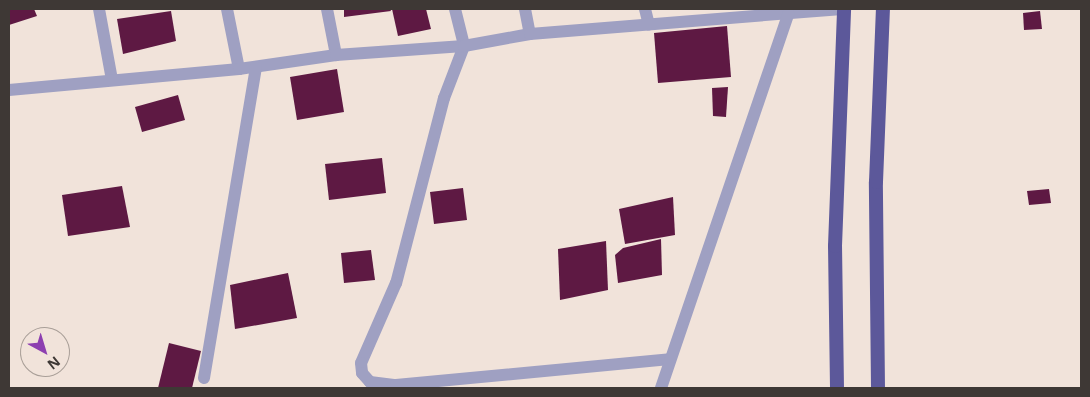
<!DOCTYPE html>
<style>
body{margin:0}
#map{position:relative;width:1090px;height:397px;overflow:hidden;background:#f1e3da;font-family:"Open Sans",sans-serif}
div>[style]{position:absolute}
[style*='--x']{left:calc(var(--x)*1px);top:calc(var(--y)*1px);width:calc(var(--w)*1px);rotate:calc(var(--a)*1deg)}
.building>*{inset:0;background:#5e1943}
.minor>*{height:12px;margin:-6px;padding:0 6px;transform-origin:6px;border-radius:6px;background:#9fa0c2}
.trunk>*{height:14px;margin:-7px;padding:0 7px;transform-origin:7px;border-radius:7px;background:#5c589a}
span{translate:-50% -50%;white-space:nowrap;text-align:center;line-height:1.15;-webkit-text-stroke:5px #f1e3da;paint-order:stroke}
.frame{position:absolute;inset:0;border:10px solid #3e3835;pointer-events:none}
.north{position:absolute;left:20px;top:327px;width:50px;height:50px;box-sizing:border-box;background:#f1e3da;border:1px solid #a99f98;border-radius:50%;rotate:141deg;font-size:14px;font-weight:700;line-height:20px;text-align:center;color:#3e3835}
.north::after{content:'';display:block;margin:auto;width:18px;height:22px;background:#8d3fb0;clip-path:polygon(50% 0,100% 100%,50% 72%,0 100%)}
</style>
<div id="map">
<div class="building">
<i style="clip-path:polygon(9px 9px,34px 9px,37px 16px,9px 25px)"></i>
<i style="clip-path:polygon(344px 9px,390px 9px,391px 11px,344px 17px)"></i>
<i style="clip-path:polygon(392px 9px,426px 9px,431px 29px,398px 36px)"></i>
<i style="clip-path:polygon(171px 11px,176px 41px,123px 54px,117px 19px)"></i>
<i style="clip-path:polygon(1040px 11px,1042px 29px,1024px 30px,1023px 13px)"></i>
<i style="clip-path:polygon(727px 26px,731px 77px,658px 83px,654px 33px)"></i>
<i style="clip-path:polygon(337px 69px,344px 112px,297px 120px,290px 77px)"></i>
<i style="clip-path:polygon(728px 87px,726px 117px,713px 116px,712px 88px)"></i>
<i style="clip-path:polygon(178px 95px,185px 120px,142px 132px,135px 107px)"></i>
<i style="clip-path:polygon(382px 158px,386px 193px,329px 200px,325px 164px)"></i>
<i style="clip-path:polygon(122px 186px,130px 227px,68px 236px,62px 195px)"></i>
<i style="clip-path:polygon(463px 188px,467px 220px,434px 224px,430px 192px)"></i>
<i style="clip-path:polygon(1049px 189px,1051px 203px,1029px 205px,1027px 191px)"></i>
<i style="clip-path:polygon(673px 197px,675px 235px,625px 244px,619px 209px)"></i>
<i style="clip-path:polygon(661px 239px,662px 275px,618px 283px,615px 255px,623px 248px)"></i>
<i style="clip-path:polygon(606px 241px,608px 290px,560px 300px,558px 249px)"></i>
<i style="clip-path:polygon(371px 250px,375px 280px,344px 283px,341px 253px)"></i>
<i style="clip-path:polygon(288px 273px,297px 318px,235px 329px,230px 285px)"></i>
<i style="clip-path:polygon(169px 343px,201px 351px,192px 388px,158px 388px)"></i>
</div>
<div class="minor">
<i style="--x:99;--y:9;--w:72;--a:79.6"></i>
<i style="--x:227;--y:9;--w:61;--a:78.7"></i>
<i style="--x:327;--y:9;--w:47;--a:78.9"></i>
<i style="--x:455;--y:9;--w:38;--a:76"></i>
<i style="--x:464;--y:46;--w:56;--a:111"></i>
<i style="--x:444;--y:98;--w:191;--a:104.5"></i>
<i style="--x:396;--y:283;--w:87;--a:113.6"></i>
<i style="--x:361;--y:363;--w:10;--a:84"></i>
<i style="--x:362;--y:373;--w:12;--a:48"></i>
<i style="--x:370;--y:382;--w:26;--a:7"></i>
<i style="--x:396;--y:385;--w:275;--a:-5.4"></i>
<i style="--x:525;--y:9;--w:25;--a:79"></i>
<i style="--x:645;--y:9;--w:16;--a:76"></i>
<i style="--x:9;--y:90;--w:231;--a:-5.2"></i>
<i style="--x:239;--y:69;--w:98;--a:-8.2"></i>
<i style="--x:336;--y:55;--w:128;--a:-4"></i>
<i style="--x:464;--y:46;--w:67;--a:-10.3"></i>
<i style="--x:530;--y:34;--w:313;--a:-4.6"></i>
<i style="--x:204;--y:378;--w:315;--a:-80.5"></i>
<i style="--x:661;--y:388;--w:395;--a:-71.2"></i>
</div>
<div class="trunk">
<i style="--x:837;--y:388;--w:142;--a:-90.8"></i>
<i style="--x:835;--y:246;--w:237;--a:-87.8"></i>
<i style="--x:878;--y:388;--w:206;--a:-90.6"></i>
<i style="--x:876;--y:182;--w:173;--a:-87.7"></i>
</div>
<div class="frame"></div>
<div class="north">N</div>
</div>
